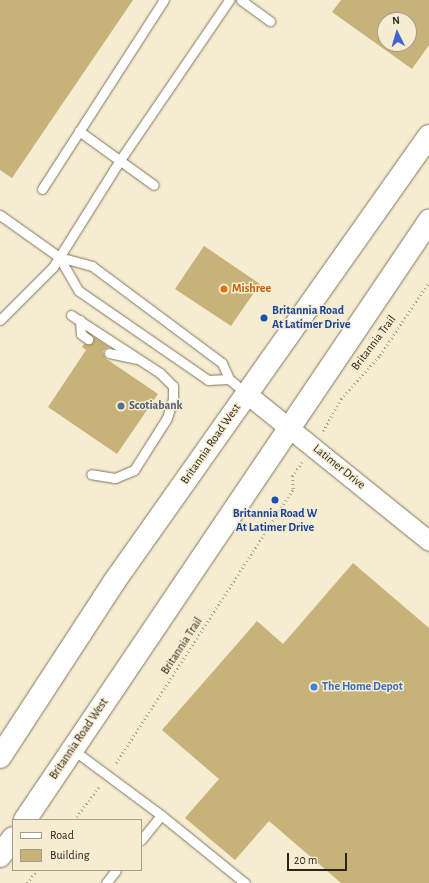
<!DOCTYPE html>
<style>
body{margin:0}
#map{position:relative;width:429px;height:883px;overflow:hidden;background:#f6ecd1;font-family:"Alegreya Sans",sans-serif}
div>[style]{position:absolute}
[style*='--x']{left:calc(var(--x)*1px);top:calc(var(--y)*1px);width:calc(var(--w)*1px);rotate:calc(var(--a)*1deg)}
.building>*{inset:0;background:#c7b279}
.path>*{height:2.5px;margin-top:-1.25px;transform-origin:0;background:repeating-linear-gradient(90deg,#a9a28d 0 1px,transparent 0 4px)}
.roads{filter:drop-shadow(0 0 1px #7e755c) drop-shadow(0 0 1px #7e755c)}
.service>*{height:9px;margin:-4.5px;padding:0 4.5px;transform-origin:4.5px;border-radius:4.5px;background:#fff}
.minor>*{height:19px;margin:-9.5px;padding:0 9.5px;transform-origin:9.5px;border-radius:9.5px;background:#fff}
.secondary>*{height:22px;margin:-11px;padding:0 11px;transform-origin:11px;border-radius:11px;background:#fff}
.dots>*{width:11px;height:11px;translate:-50% -50%;box-sizing:border-box;border:2px solid #f6ecd1;border-radius:50%}
span{translate:-50% -50%;white-space:nowrap;text-align:center;line-height:1.15;-webkit-text-stroke:3px #f6ecd1;paint-order:stroke}
.food-label{font-size:12px;color:#c56008;font-weight:700}
.left{translate:0 -50%;text-align:left}
.transit-label{font-size:12px;color:#164399;font-weight:700}
.street-label{font-size:12px;color:#2a261c}
.service-label{font-size:12px;color:#4e5e75;font-weight:700}
.shop-label{font-size:12px;color:#366cbe;font-weight:700}
.legend{position:absolute;left:12px;top:819px;width:130px;height:52px;box-sizing:border-box;background:#f6ecd1;border:1px solid #a49d89;margin:0;padding:5px 7px;list-style:none;font-size:12px;color:#2a261c}
.legend li{display:flex;align-items:center;gap:8px;height:20px}
.legend b{width:20px;border:1px solid #a49d89}
.north{position:absolute;left:377px;top:12px;width:40px;height:40px;box-sizing:border-box;background:#f6ecd1;border:1px solid #a49d89;border-radius:50%;rotate:355deg;font-size:11px;font-weight:700;line-height:16px;text-align:center;color:#2a261c}
.north::after{content:'';display:block;margin:auto;width:14px;height:18px;background:#4162d4;clip-path:polygon(50% 0,100% 100%,50% 72%,0 100%)}
.scale{position:absolute;left:287px;top:853px;width:60px;height:18px;box-sizing:border-box;border:2px solid #2a261c;border-top:0;padding-left:5px;font-size:12px;line-height:14px;white-space:nowrap;color:#2a261c;-webkit-text-stroke:3px #f6ecd1;paint-order:stroke}
</style>
<div id="map">
<div class="building">
<i style="clip-path:polygon(0 0,133px 0,12px 178px,0 170px)"></i>
<i style="clip-path:polygon(evenodd,341px 0,429px 0,429px 45px,412px 69px,332px 12px,341px 0,385px 20px,409px 20px,409px 44px,385px 44px,385px 20px)"></i>
<i style="clip-path:polygon(204px 246px,260px 284px,231px 326px,175px 289px)"></i>
<i style="clip-path:polygon(94px 337px,109px 347px,103px 351px,105px 358px,158px 394px,117px 454px,48px 407px,86px 350px,82px 347px,84px 344px,93px 343px)"></i>
<i style="clip-path:polygon(353px 563px,429px 628px,429px 883px,341px 883px,269px 821px,235px 860px,185px 818px,219px 779px,162px 730px,257px 621px,283px 644px)"></i>
</div>
<div class="path">
<i style="--x:323;--y:431;--w:37;--a:-61"></i>
<i style="--x:341;--y:399;--w:59;--a:-48.4"></i>
<i style="--x:380;--y:355;--w:88;--a:-56.1"></i>
<i style="--x:116;--y:763;--w:326;--a:-57.1"></i>
<i style="--x:293;--y:489;--w:13;--a:-94"></i>
<i style="--x:292;--y:476;--w:17;--a:-54"></i>
<i style="--x:74;--y:820;--w:41;--a:-52.9"></i>
<i style="--x:27;--y:883;--w:16;--a:-52"></i>
</div>
<div class="roads">
<div class="service">
<i style="--x:241;--y:0;--w:36;--a:36"></i>
<i style="--x:79;--y:131;--w:92;--a:35.8"></i>
<i style="--x:42;--y:189;--w:225;--a:-57.2"></i>
<i style="--x:0;--y:215;--w:72;--a:35.4"></i>
<i style="--x:59;--y:257;--w:34;--a:15"></i>
<i style="--x:92;--y:266;--w:162;--a:36.7"></i>
<i style="--x:222;--y:363;--w:17;--a:66"></i>
<i style="--x:229;--y:379;--w:23;--a:40"></i>
<i style="--x:59;--y:257;--w:39;--a:60"></i>
<i style="--x:79;--y:291;--w:157;--a:34.6"></i>
<i style="--x:208;--y:380;--w:21;--a:-3"></i>
<i style="--x:71;--y:315;--w:106;--a:33.1"></i>
<i style="--x:160;--y:373;--w:18;--a:45"></i>
<i style="--x:173;--y:386;--w:13;--a:90"></i>
<i style="--x:173;--y:399;--w:20;--a:108"></i>
<i style="--x:167;--y:418;--w:62;--a:122.4"></i>
<i style="--x:134;--y:470;--w:21;--a:157"></i>
<i style="--x:115;--y:478;--w:24;--a:-171"></i>
<i style="--x:0;--y:320;--w:75;--a:-45"></i>
<i style="--x:53;--y:267;--w:126;--a:-57.9"></i>
<i style="--x:120;--y:160;--w:194;--a:-55.7"></i>
<i style="--x:80;--y:320;--w:14;--a:86"></i>
<i style="--x:81;--y:334;--w:9;--a:36"></i>
<i style="--x:109;--y:353;--w:29;--a:12"></i>
<i style="--x:72;--y:749;--w:111;--a:36.6"></i>
<i style="--x:141;--y:840;--w:32;--a:-51"></i>
<i style="--x:161;--y:815;--w:108;--a:39"></i>
<i style="--x:106;--y:883;--w:16;--a:-52"></i>
</div>
<div class="minor">
<i style="--x:247;--y:394;--w:234;--a:38.9"></i>
</div>
<div class="secondary">
<i style="--x:0;--y:757;--w:209;--a:-56.9"></i>
<i style="--x:114;--y:582;--w:546;--a:-54.77"></i>
<i style="--x:25;--y:820;--w:723;--a:-56"></i>
<i style="--x:0;--y:856;--w:22;--a:-54"></i>
</div>
</div>
<div class="dots">
<i style="left:224px;top:289px;background:#e8710a"></i>
<i style="left:264px;top:318px;background:#1a4fb4"></i>
<i style="left:121px;top:406px;background:#5c6f8a"></i>
<i style="left:275px;top:500px;background:#1a4fb4"></i>
<i style="left:314px;top:687px;background:#3f7fe0"></i>
</div>
<div class="food-label">
<span class="left" style="left:232px;top:289px">Mishree</span>
</div>
<div class="transit-label">
<span class="left" style="left:272px;top:318px">Britannia Road<br>At Latimer Drive</span>
<span style="left:275px;top:521px">Britannia Road W<br>At Latimer Drive</span>
</div>
<div class="street-label">
<span style="left:374px;top:343px;rotate:-53deg">Britannia Trail</span>
<span style="left:211px;top:444px;rotate:-55deg">Britannia Road West</span>
<span style="left:339px;top:467px;rotate:39deg">Latimer Drive</span>
<span style="left:182px;top:646px;rotate:-57deg">Britannia Trail</span>
<span style="left:79px;top:739px;rotate:-56deg">Britannia Road West</span>
</div>
<div class="service-label">
<span class="left" style="left:129px;top:406px">Scotiabank</span>
</div>
<div class="shop-label">
<span class="left" style="left:322px;top:687px">The Home Depot</span>
</div>
<ul class="legend">
<li><b style="height:5px;background:#fff"></b>Road</li>
<li><b style="height:11px;background:#c7b279"></b>Building</li>
</ul>
<div class="north">N</div>
<div class="scale">20 m</div>
</div>
